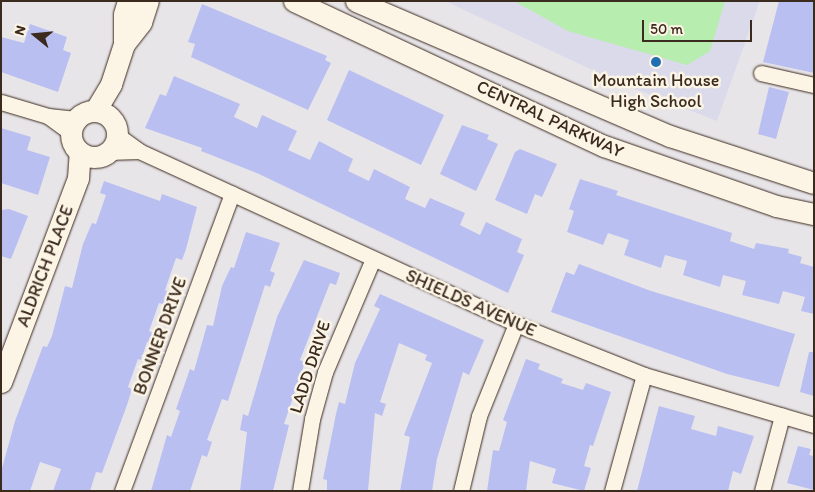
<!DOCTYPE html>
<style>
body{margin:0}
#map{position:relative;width:815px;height:492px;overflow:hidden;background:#e8e5e9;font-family:Itim,sans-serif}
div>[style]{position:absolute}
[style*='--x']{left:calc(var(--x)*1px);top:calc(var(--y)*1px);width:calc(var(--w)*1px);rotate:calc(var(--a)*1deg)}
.built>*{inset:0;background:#dadaeb}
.green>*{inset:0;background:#b7edaf}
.building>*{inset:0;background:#b9bff1}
.roads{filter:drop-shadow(0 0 1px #3b2a1e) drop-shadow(0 0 1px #3b2a1e)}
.street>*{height:15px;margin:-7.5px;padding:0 7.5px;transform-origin:7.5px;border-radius:7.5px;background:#fcf5e5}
.secondary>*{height:21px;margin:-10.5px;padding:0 10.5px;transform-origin:10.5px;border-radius:10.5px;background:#fcf5e5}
.secondary>.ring{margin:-10.5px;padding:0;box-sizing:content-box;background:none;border:21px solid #fcf5e5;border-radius:50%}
.dots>*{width:14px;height:14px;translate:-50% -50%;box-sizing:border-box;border:2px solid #fcf5e5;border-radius:50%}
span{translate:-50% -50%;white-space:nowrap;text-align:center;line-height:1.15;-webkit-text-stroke:5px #fcf5e5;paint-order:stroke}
.poi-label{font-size:18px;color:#3b2a1e}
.street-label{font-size:18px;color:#3b2a1e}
.frame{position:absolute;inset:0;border:2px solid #3b2a1e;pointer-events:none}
.north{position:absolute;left:10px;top:10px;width:50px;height:50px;-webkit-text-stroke:4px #fcf5e5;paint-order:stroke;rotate:287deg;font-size:14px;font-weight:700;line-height:20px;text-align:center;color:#3b2a1e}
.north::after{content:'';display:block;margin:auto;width:18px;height:22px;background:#3b2a1e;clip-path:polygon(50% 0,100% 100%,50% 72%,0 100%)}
.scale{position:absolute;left:642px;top:20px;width:110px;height:22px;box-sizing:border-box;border:2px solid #3b2a1e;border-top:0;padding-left:6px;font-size:15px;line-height:18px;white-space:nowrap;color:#3b2a1e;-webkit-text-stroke:4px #fcf5e5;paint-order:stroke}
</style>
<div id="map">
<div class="built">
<i style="clip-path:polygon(445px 1px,760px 1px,717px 121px,620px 83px)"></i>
</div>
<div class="green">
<i style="clip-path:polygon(514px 1px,725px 1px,710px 51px,687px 65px,568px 31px)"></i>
</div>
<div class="building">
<i style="clip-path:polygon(779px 1px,814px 1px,814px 73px,763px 62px)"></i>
<i style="clip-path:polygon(202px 4px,327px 56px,325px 60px,331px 63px,308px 110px,191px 57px,195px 44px,188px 42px)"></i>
<i style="clip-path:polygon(30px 24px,67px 37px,63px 50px,71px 53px,58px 92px,1px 72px,1px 37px,24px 43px)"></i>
<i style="clip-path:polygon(349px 70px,444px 115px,421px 165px,327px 120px)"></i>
<i style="clip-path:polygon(174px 76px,240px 104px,234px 117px,257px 128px,262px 115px,297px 131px,288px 150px,310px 160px,319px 141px,353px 159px,348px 171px,369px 181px,374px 169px,410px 187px,405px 199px,425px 208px,430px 198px,465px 213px,460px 225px,480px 235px,486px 222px,522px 239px,517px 252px,524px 255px,508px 293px,259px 174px,201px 151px,202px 148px,145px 128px,160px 94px,166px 96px)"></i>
<i style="clip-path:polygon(769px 87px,789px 92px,776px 139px,758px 134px)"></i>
<i style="clip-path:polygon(462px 125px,489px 135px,487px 139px,498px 144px,476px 191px,440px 174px)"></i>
<i style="clip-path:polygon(1px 128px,31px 137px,27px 150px,50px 157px,38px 195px,1px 183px)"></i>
<i style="clip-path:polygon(520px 149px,557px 164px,542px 197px,535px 194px,527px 214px,495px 200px,515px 152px)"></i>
<i style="clip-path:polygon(580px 179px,618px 191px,616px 195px,732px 233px,730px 241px,754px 249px,756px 243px,789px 249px,788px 253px,802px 257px,800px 263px,814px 267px,814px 314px,801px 311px,805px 297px,783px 291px,779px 304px,742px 295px,746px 281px,723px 275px,720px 287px,683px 275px,687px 261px,665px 255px,661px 268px,624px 255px,629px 240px,608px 233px,603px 245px,567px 232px,574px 211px,569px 209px)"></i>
<i style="clip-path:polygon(104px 181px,160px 201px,162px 194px,197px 207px,186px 249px,182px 260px,176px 258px,165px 290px,169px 292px,166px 305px,159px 303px,149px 331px,154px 333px,150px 344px,147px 342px,141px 360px,138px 359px,128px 387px,132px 389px,127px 405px,102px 473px,96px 472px,90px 491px,53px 491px,61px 469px,40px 462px,30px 491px,1px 491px,1px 472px,15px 421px,43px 346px,47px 347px,52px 336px,65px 286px,72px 288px,83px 244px,92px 223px,96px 224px,106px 195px,100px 193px)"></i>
<i style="clip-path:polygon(9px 209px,28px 216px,11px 259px,1px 256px,1px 210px)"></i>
<i style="clip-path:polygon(246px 232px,280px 243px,270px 271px,275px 273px,270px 287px,265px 285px,228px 401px,222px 399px,207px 440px,212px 442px,207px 457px,202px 455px,190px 491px,151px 491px,167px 435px,171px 437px,180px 411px,176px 409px,190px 369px,194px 371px,207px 325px,213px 326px,222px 286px,231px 267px,234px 268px)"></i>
<i style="clip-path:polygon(304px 260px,340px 273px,336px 285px,330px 283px,300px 360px,305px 362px,284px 424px,289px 425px,273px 491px,240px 491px,247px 432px,240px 430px,243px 414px,248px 416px,277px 317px)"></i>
<i style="clip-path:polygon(579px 264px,651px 291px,795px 334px,779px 387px,727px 374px,551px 312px,566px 272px,574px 275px)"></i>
<i style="clip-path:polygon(380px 294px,484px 340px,469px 375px,463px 372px,437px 459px,432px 491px,400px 491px,410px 437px,404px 435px,432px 363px,425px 360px,427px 355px,399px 343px,380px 402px,386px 404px,382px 416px,375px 413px,368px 491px,327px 491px,327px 480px,323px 479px,336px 414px,339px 402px,345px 404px,355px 363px,380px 309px,374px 306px)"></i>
<i style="clip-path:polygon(809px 352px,814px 352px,814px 396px,800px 392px)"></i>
<i style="clip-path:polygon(526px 359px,540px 364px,538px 369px,563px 379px,561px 383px,583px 390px,586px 383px,611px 392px,593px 446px,590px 445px,584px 466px,591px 468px,584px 491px,552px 483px,556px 469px,530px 461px,526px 491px,487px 491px,493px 450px,499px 451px,507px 422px,503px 420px)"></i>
<i style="clip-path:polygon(659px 406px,695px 416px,691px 429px,716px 436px,718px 426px,754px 436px,741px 474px,733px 471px,728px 491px,637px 491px)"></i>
<i style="clip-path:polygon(798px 446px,811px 449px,809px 455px,814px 456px,814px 490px,787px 483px)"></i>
</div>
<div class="roads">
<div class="street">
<i style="--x:761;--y:73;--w:54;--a:12.8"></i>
<i style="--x:1;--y:102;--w:49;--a:16.6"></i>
<i style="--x:48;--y:116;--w:28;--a:6"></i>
<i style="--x:49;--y:117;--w:27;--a:36"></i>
<i style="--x:116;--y:134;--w:29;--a:36"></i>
<i style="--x:139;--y:151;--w:415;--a:24.6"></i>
<i style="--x:516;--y:324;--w:138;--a:21.7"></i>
<i style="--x:644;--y:375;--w:177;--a:16.4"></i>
<i style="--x:107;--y:152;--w:32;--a:-2"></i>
<i style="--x:122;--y:491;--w:317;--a:-69.7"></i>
<i style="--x:300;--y:491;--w:73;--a:-80.5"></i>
<i style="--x:312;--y:419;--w:49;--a:-74.5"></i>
<i style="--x:325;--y:372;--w:123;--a:-67"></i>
<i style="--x:461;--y:491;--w:77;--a:-76.5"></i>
<i style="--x:479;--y:416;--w:99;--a:-68.1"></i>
<i style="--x:612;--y:491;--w:120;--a:-74.6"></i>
<i style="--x:762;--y:491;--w:78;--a:-75.1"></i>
</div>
<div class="secondary">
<i style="--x:294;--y:1;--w:342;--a:25.1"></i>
<i style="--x:604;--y:146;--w:182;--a:19.2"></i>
<i style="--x:776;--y:206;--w:39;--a:12"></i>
<i style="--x:356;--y:1;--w:342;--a:23.3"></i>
<i style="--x:670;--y:136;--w:151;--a:18.1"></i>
<i style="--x:124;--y:44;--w:28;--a:-52"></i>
<i style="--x:141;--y:22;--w:22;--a:-72"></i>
<i style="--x:95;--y:111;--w:31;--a:-59"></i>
<i style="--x:111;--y:84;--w:42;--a:-72"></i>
<i style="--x:124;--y:44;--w:30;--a:-90"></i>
<i style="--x:124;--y:14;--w:14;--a:-73"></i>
<i class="ring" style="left:71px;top:111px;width:25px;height:25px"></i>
<i style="--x:1;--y:382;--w:218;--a:-69.3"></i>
<i style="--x:78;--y:178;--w:26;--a:-86"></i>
</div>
</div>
<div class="dots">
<i style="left:656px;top:62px;background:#1f6fb2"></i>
</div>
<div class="poi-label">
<span style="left:656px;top:91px">Mountain House<br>High School</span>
</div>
<div class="street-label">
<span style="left:550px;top:119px;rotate:25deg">CENTRAL PARKWAY</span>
<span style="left:45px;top:266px;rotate:-69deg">ALDRICH PLACE</span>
<span style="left:471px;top:303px;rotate:24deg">SHIELDS AVENUE</span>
<span style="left:160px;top:336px;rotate:-70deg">BONNER DRIVE</span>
<span style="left:310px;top:367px;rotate:-72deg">LADD DRIVE</span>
</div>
<div class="frame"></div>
<div class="north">N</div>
<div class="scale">50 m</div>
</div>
